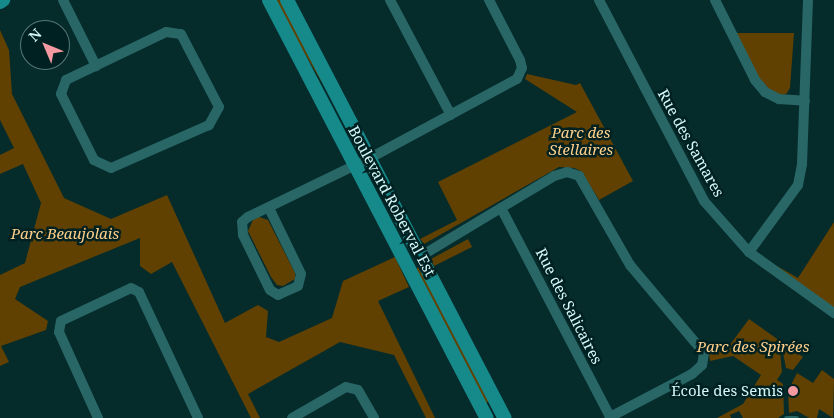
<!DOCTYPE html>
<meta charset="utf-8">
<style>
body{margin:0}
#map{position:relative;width:834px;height:418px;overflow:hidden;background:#052b2b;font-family:"Noto Serif",serif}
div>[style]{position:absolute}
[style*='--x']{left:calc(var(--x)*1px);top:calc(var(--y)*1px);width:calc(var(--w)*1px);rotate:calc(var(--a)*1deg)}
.green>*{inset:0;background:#614101}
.lane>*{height:5px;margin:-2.5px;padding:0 2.5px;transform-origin:2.5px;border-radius:2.5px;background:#296666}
.street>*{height:10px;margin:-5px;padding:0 5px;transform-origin:5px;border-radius:5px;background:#296666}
.secondary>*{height:14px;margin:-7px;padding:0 7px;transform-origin:7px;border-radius:7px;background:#168a8b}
.dots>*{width:14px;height:14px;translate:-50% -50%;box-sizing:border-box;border:2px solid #002122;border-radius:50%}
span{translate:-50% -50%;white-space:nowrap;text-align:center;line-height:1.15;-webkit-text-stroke:5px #002122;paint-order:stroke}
.park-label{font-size:15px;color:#ffd08b;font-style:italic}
.street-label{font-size:15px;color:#d7f8f8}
.poi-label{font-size:15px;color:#d7f8f8}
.right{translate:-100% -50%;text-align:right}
.north{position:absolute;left:20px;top:20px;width:50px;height:50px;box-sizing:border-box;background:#002122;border:1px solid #567778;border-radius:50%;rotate:315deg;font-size:14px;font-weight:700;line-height:20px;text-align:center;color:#d7f8f8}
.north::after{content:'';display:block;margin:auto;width:18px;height:22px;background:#f49aa0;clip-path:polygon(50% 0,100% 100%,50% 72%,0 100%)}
</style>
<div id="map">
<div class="green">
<i style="clip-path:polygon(276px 0,280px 0,332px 99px,300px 46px)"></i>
<i style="clip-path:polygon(0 30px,9px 50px,12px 94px,64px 198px,111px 219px,167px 195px,225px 323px,258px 305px,268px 311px,266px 337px,279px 342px,332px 318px,343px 281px,395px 257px,409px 287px,378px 301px,435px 418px,426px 418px,394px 355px,340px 342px,248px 394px,260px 418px,251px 418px,172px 262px,151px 274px,140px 266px,140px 238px,20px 287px,15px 299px,48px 321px,46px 330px,1px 346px,9px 362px,0 366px,0 275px,25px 263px,41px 203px,23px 164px,0 174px,0 155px,14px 148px,0 120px)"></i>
<i style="clip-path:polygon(735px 33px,794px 33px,790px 88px,787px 93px,782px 96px,765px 90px)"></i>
<i style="clip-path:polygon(527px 74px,576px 85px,580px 83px,633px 181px,599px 200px,581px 171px,574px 168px,559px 167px,424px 244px,420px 239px,457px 220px,438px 182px,577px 112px,525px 79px)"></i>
<i style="clip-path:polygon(259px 217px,268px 220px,295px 273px,295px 279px,283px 286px,277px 285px,271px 277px,248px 231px,253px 220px)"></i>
<i style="clip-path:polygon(834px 222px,834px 313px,768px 261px,798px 278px)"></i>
<i style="clip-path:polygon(468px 239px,472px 247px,434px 266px,431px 259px)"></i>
<i style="clip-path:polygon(419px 267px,489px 401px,486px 403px,416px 269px)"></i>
<i style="clip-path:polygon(749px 319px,803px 357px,793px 370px,786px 368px,782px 348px,780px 351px,782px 372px,777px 380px,783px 384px,784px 414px,778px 418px,743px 418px,739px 411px,730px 415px,731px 418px,717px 418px,743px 404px,761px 375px,733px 356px,710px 361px,709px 354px,729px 346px)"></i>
<i style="clip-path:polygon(822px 370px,834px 379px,833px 418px,819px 409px,817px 418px,809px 418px,797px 411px,789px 413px,788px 391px,797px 373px,813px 383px)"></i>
</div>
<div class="lane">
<i style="--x:786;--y:418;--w:10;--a:0"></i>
</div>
<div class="street">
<i style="--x:63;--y:0;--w:74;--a:63.4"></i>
<i style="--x:390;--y:0;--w:130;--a:62.1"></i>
<i style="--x:599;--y:0;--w:227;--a:62.4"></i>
<i style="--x:704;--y:201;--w:68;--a:48.6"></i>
<i style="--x:749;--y:252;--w:105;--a:35.7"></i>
<i style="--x:715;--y:0;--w:89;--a:63.4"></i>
<i style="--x:755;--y:80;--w:16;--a:50"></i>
<i style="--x:765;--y:92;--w:16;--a:27"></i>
<i style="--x:779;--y:99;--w:26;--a:4"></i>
<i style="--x:166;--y:32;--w:15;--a:8"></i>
<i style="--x:181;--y:34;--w:82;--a:62.5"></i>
<i style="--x:219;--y:107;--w:21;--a:119"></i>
<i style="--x:209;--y:125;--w:107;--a:156.3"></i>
<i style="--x:111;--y:168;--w:19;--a:-155"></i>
<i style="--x:94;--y:160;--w:74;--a:-116.6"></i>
<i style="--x:61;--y:94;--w:15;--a:-70"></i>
<i style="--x:66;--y:80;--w:111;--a:-25.6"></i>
<i style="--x:269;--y:208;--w:73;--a:64.1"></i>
<i style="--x:301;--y:274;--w:12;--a:104"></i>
<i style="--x:298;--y:286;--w:22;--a:156"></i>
<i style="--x:278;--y:295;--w:9;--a:-148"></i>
<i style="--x:270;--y:290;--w:61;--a:-116.1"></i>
<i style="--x:243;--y:235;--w:13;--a:-94"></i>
<i style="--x:242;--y:222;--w:8;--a:-40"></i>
<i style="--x:248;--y:217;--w:136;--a:-25.8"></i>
<i style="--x:370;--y:158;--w:167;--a:-28.3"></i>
<i style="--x:517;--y:79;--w:12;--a:-66"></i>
<i style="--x:522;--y:68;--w:8;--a:-104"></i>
<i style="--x:520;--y:60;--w:68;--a:-117.3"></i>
<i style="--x:501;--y:208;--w:237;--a:62.4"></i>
<i style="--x:749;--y:252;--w:83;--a:-53.8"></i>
<i style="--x:798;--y:185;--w:21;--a:-79"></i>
<i style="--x:802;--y:164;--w:164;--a:-87.9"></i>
<i style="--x:421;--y:256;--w:155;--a:-31"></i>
<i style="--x:554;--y:176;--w:14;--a:-17"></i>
<i style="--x:567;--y:172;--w:13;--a:18"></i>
<i style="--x:579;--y:176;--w:103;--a:60.2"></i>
<i style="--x:630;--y:265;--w:115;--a:49.9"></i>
<i style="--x:704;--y:353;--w:12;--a:99"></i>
<i style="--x:702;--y:365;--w:13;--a:138"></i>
<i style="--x:692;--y:374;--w:93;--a:152.3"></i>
<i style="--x:98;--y:418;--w:94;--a:-114.4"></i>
<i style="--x:59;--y:332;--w:11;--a:-80"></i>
<i style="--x:61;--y:321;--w:77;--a:-25.2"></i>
<i style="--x:131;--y:288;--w:9;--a:27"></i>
<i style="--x:139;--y:292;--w:139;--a:64.9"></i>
<i style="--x:292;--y:418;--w:62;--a:-29.9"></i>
<i style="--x:346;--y:387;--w:12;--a:14"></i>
<i style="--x:358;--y:390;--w:32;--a:60"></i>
</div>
<div class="secondary">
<i style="--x:269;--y:0;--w:471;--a:62.5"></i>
<i style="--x:287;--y:0;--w:471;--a:62.5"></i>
<i style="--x:0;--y:2;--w:4;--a:-34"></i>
</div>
<div class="dots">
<i style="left:793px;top:391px;background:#f49aa0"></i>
</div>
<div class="park-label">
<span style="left:581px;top:141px">Parc des<br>Stellaires</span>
<span style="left:65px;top:234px">Parc Beaujolais</span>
<span style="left:753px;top:347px">Parc des Spirées</span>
</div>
<div class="street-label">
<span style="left:691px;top:143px;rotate:61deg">Rue des Samares</span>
<span style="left:392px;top:201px;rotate:62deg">Boulevard Roberval Est</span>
<span style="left:569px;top:306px;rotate:63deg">Rue des Salicaires</span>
</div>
<div class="poi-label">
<span class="right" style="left:783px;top:391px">École des Semis</span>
</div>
<div class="north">N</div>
</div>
